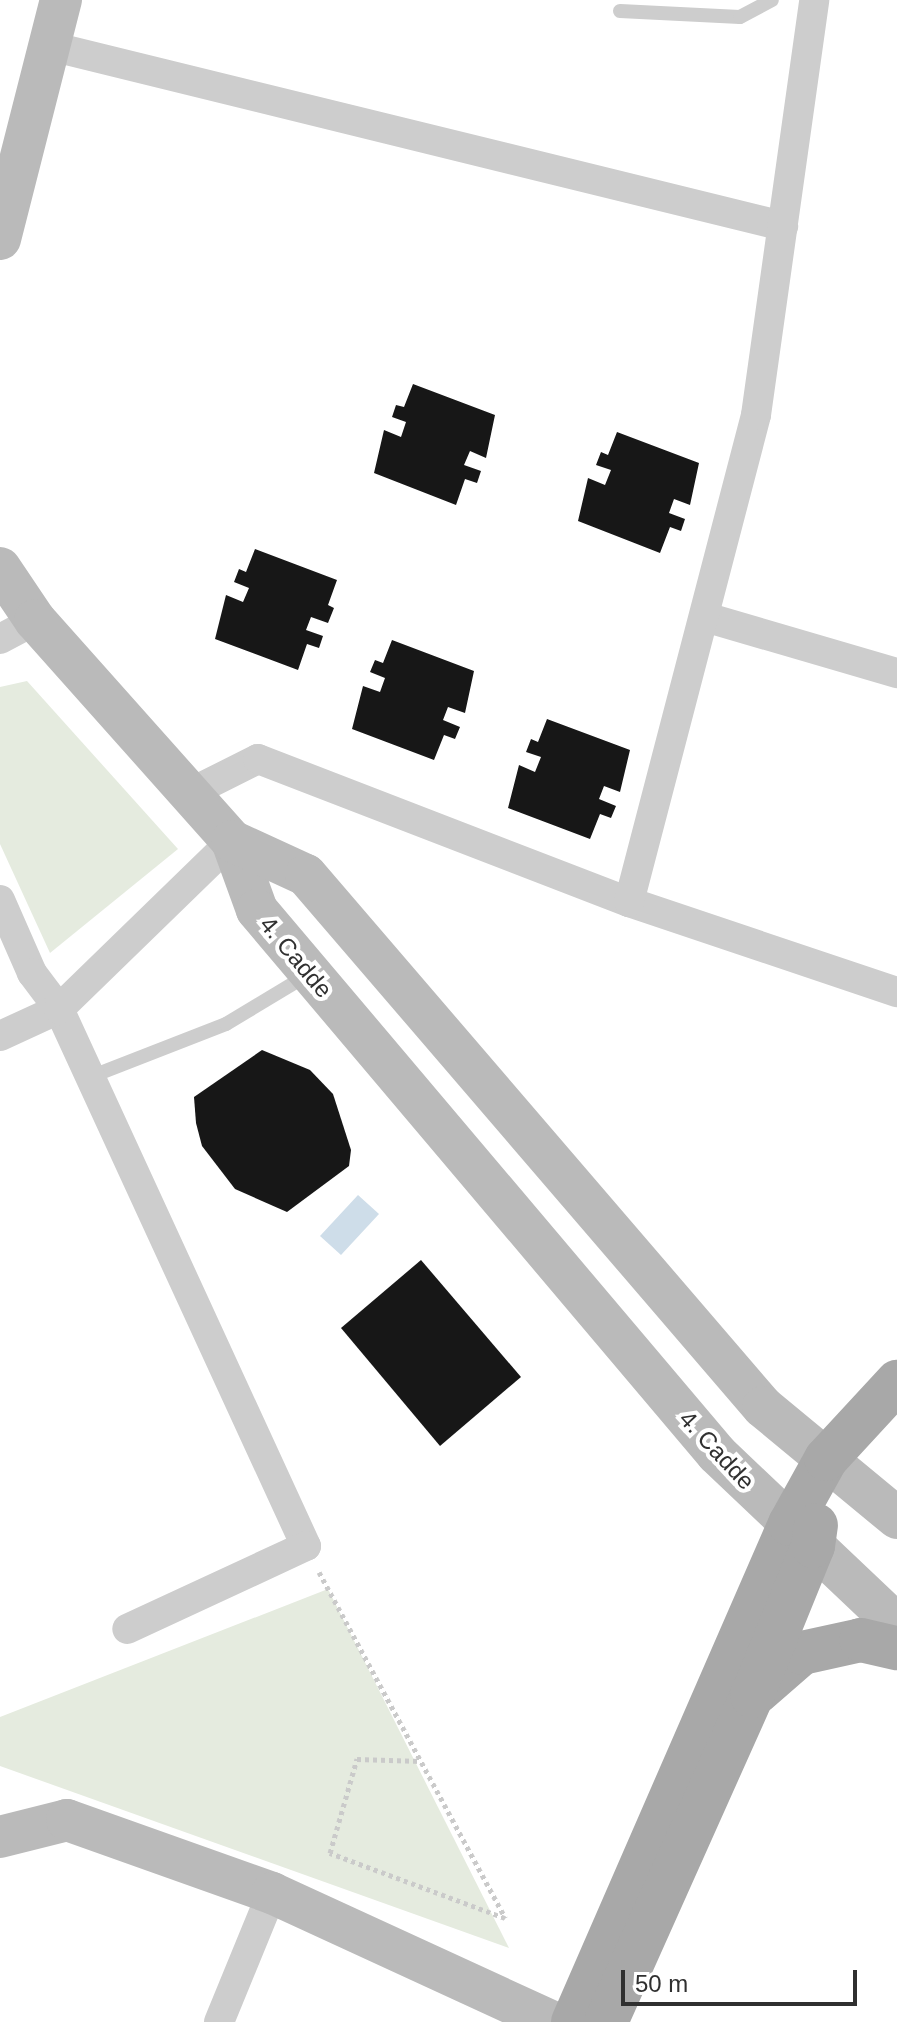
<!DOCTYPE html>
<style>
body{margin:0}
#map{position:relative;width:897px;height:2022px;overflow:hidden;background:#fff;font-family:Arial,sans-serif}
div>[style]{position:absolute}
[style*='--x']{left:calc(var(--x)*1px);top:calc(var(--y)*1px);width:calc(var(--w)*1px);rotate:calc(var(--a)*1deg)}
.green>*{inset:0;background:#e5ebdf}
.water>*{inset:0;background:#cedde9}
.building>*{inset:0;background:#171717}
.path>*{height:5px;margin-top:-2.5px;transform-origin:0;background:repeating-linear-gradient(90deg,#cacaca 0 4px,transparent 0 8px)}
.lane>*{height:14px;margin:-7px;padding:0 7px;transform-origin:7px;border-radius:7px;background:#cdcdcd}
.street>*{height:30px;margin:-15px;padding:0 15px;transform-origin:15px;border-radius:15px;background:#cdcdcd}
.secondary>*{height:42px;margin:-21px;padding:0 21px;transform-origin:21px;border-radius:21px;background:#bababa}
.primary>*{height:44px;margin:-22px;padding:0 22px;transform-origin:22px;border-radius:22px;background:#a8a8a8}
span{translate:-50% -50%;white-space:nowrap;text-align:center;line-height:1.15;-webkit-text-stroke:8px #fff;paint-order:stroke}
.street-label{font-size:24px;color:#303030}
.scale{position:absolute;left:621px;top:1970px;width:236px;height:36px;box-sizing:border-box;border:4px solid #303030;border-top:0;padding-left:10px;font-size:24px;line-height:28px;white-space:nowrap;color:#303030;-webkit-text-stroke:6px #fff;paint-order:stroke}
</style>
<div id="map">
<div class="green">
<i style="clip-path:polygon(27px 681px,178px 849px,50px 953px,0 844px,0 687px)"></i>
<i style="clip-path:polygon(328px 1589px,509px 1948px,0 1766px,0 1717px)"></i>
</div>
<div class="water">
<i style="clip-path:polygon(358px 1195px,379px 1214px,341px 1255px,320px 1236px)"></i>
</div>
<div class="building">
<i style="clip-path:polygon(413px 384px,495px 415px,486px 458px,470px 451px,464px 465px,481px 471px,477px 483px,465px 479px,456px 505px,374px 473px,384px 430px,401px 437px,406px 422px,392px 417px,396px 405px,404px 407px)"></i>
<i style="clip-path:polygon(617px 432px,699px 463px,690px 505px,674px 499px,669px 513px,685px 519px,681px 531px,670px 527px,660px 553px,578px 521px,588px 478px,605px 485px,611px 470px,596px 465px,601px 452px,608px 455px)"></i>
<i style="clip-path:polygon(255px 549px,337px 580px,328px 605px,334px 608px,328px 623px,311px 617px,306px 630px,323px 636px,319px 648px,307px 644px,298px 670px,215px 639px,226px 595px,243px 602px,249px 588px,234px 582px,239px 569px,246px 572px)"></i>
<i style="clip-path:polygon(392px 640px,474px 671px,465px 713px,448px 707px,443px 720px,460px 727px,455px 739px,444px 735px,434px 760px,352px 729px,363px 686px,380px 692px,385px 678px,370px 672px,375px 660px,383px 663px)"></i>
<i style="clip-path:polygon(547px 719px,630px 750px,620px 792px,604px 786px,599px 799px,616px 806px,611px 818px,600px 814px,590px 839px,508px 808px,519px 765px,535px 772px,541px 757px,526px 752px,531px 739px,538px 742px)"></i>
<i style="clip-path:polygon(262px 1050px,310px 1070px,333px 1094px,351px 1150px,349px 1166px,287px 1212px,235px 1189px,202px 1146px,196px 1123px,194px 1097px)"></i>
<i style="clip-path:polygon(421px 1260px,521px 1377px,440px 1446px,341px 1328px)"></i>
</div>
<div class="path">
<i style="--x:319;--y:1572;--w:393;--a:61.7"></i>
<i style="--x:505;--y:1918;--w:187;--a:-159.6"></i>
<i style="--x:330;--y:1853;--w:98;--a:-74"></i>
<i style="--x:357;--y:1759;--w:64;--a:1.8"></i>
</div>
<div class="lane">
<i style="--x:620;--y:11;--w:120;--a:2.9"></i>
<i style="--x:740;--y:17;--w:36;--a:-28"></i>
<i style="--x:90;--y:1077;--w:146;--a:-21.3"></i>
<i style="--x:226;--y:1024;--w:93;--a:-31"></i>
</div>
<div class="street">
<i style="--x:50;--y:46;--w:755;--a:13.8"></i>
<i style="--x:705;--y:617;--w:200;--a:16.3"></i>
<i style="--x:0;--y:639;--w:40;--a:-28"></i>
<i style="--x:190;--y:793;--w:76;--a:-26.6"></i>
<i style="--x:258;--y:759;--w:398;--a:21.1"></i>
<i style="--x:629;--y:902;--w:283;--a:18.6"></i>
<i style="--x:0;--y:900;--w:80;--a:66.3"></i>
<i style="--x:32;--y:973;--w:45;--a:53.1"></i>
<i style="--x:59;--y:1009;--w:591;--a:65.3"></i>
<i style="--x:306;--y:1546;--w:197;--a:155.1"></i>
<i style="--x:629;--y:902;--w:503;--a:-75.38"></i>
<i style="--x:756;--y:415;--w:419;--a:-82"></i>
<i style="--x:0;--y:1036;--w:65;--a:-24.6"></i>
<i style="--x:59;--y:1009;--w:241;--a:-44.2"></i>
<i style="--x:219;--y:2022;--w:139;--a:-67.7"></i>
</div>
<div class="secondary">
<i style="--x:0;--y:239;--w:247;--a:-75.7"></i>
<i style="--x:0;--y:568;--w:63;--a:56.1"></i>
<i style="--x:35;--y:620;--w:296;--a:48.3"></i>
<i style="--x:232;--y:841;--w:73;--a:70.1"></i>
<i style="--x:257;--y:910;--w:712;--a:49.78"></i>
<i style="--x:717;--y:1454;--w:248;--a:43.5"></i>
<i style="--x:232;--y:841;--w:81;--a:24.7"></i>
<i style="--x:306;--y:875;--w:701;--a:49.34"></i>
<i style="--x:763;--y:1407;--w:174;--a:39.6"></i>
<i style="--x:0;--y:1837;--w:69;--a:-14.2"></i>
<i style="--x:67;--y:1820;--w:218;--a:19.6"></i>
<i style="--x:272;--y:1893;--w:308;--a:24.7"></i>
</div>
<div class="primary">
<i style="--x:757;--y:1692;--w:60;--a:-40.9"></i>
<i style="--x:802;--y:1653;--w:60;--a:-12.4"></i>
<i style="--x:861;--y:1640;--w:37;--a:13"></i>
<i style="--x:573;--y:2022;--w:543;--a:-66.46"></i>
<i style="--x:790;--y:1524;--w:74;--a:-61"></i>
<i style="--x:826;--y:1459;--w:105;--a:-47.3"></i>
<i style="--x:606;--y:2022;--w:357;--a:-65.9"></i>
<i style="--x:752;--y:1696;--w:162;--a:-67.9"></i>
<i style="--x:813;--y:1546;--w:21;--a:-82"></i>
</div>
<div class="street-label">
<span style="left:296px;top:957px;rotate:50deg">4. Cadde</span>
<span style="left:717px;top:1450px;rotate:47deg">4. Cadde</span>
</div>
<div class="scale">50 m</div>
</div>
